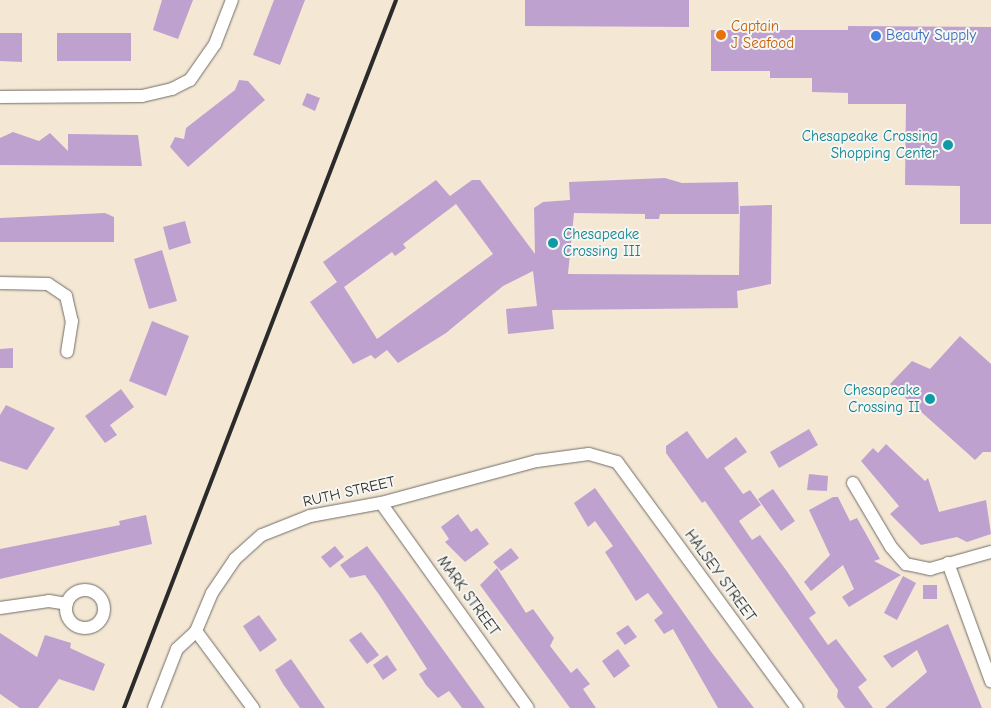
<!DOCTYPE html>
<style>
body{margin:0}
#map{position:relative;width:991px;height:708px;overflow:hidden;background:#f4e7d4;font-family:"Comic Neue",sans-serif}
div>[style]{position:absolute}
[style*='--x']{left:calc(var(--x)*1px);top:calc(var(--y)*1px);width:calc(var(--w)*1px);rotate:calc(var(--a)*1deg)}
.building>*{inset:0;background:#bfa1d0}
.roads{filter:drop-shadow(0 0 1px #716d66) drop-shadow(0 0 1px #716d66)}
.street>*{height:12px;margin:-6px;padding:0 6px;transform-origin:6px;border-radius:6px;background:#fff}
.street>.ring{margin:-6px;padding:0;box-sizing:content-box;background:none;border:12px solid #fff;border-radius:50%}
.rail>*{height:4px;margin:-2px;padding:0 2px;transform-origin:2px;border-radius:2px;background:#2b2b2b}
.dots>*{width:14px;height:14px;translate:-50% -50%;box-sizing:border-box;border:2px solid #f6f6f2;border-radius:50%}
span{translate:-50% -50%;white-space:nowrap;text-align:center;line-height:1.15;-webkit-text-stroke:4px #f6f6f2;paint-order:stroke}
.food-label{font-size:15px;color:#c56008}
.left{translate:0 -50%;text-align:left}
.shop-label{font-size:15px;color:#366cbe}
.culture-label{font-size:15px;color:#0d838f}
.right{translate:-100% -50%;text-align:right}
.street-label{font-size:15px;color:#2b2b2b}
</style>
<div id="map">
<div class="building">
<i style="clip-path:polygon(162px 0,193px 0,178px 39px,153px 30px)"></i>
<i style="clip-path:polygon(274px 0,305px 0,280px 65px,253px 55px)"></i>
<i style="clip-path:polygon(525px 0,689px 0,689px 27px,525px 26px)"></i>
<i style="clip-path:polygon(848px 26px,991px 27px,991px 224px,960px 224px,960px 186px,905px 185px,906px 104px,848px 104px,848px 93px,812px 92px,812px 78px,770px 78px,770px 71px,711px 71px,711px 30px,848px 30px)"></i>
<i style="clip-path:polygon(0 33px,22px 33px,22px 62px,0 61px)"></i>
<i style="clip-path:polygon(57px 33px,131px 33px,131px 61px,57px 61px)"></i>
<i style="clip-path:polygon(239px 80px,248px 81px,265px 100px,188px 167px,170px 147px,175px 137px,184px 139px,186px 128px,235px 90px)"></i>
<i style="clip-path:polygon(307px 93px,320px 98px,315px 111px,302px 105px)"></i>
<i style="clip-path:polygon(13px 132px,39px 141px,50px 133px,68px 151px,68px 134px,138px 135px,142px 166px,0 165px,0 138px)"></i>
<i style="clip-path:polygon(evenodd,665px 178px,682px 183px,738px 182px,739px 214px,660px 214px,659px 219px,645px 219px,645px 214px,574px 213px,568px 274px,739px 275px,740px 206px,772px 205px,771px 284px,737px 291px,738px 308px,552px 310px,554px 329px,508px 334px,506px 309px,537px 306px,533px 271px,503px 286px,446px 333px,398px 363px,387px 350px,375px 359px,371px 355px,353px 364px,310px 302px,337px 282px,323px 262px,436px 180px,450px 196px,472px 180px,480px 180px,535px 254px,534px 208px,543px 202px,570px 200px,569px 182px,665px 178px,456px 204px,493px 254px,377px 339px,344px 287px,392px 252px,395px 256px,406px 248px,403px 244px,456px 204px)"></i>
<i style="clip-path:polygon(105px 213px,114px 217px,114px 242px,0 242px,0 218px)"></i>
<i style="clip-path:polygon(185px 221px,191px 243px,169px 250px,163px 227px)"></i>
<i style="clip-path:polygon(162px 250px,177px 301px,149px 309px,134px 259px)"></i>
<i style="clip-path:polygon(152px 321px,189px 336px,166px 396px,129px 381px)"></i>
<i style="clip-path:polygon(960px 336px,991px 364px,991px 452px,983px 452px,975px 460px,890px 384px,912px 361px,930px 369px)"></i>
<i style="clip-path:polygon(13px 348px,13px 368px,0 368px,0 349px)"></i>
<i style="clip-path:polygon(121px 389px,134px 407px,110px 425px,117px 435px,105px 443px,85px 416px)"></i>
<i style="clip-path:polygon(6px 405px,55px 428px,27px 470px,0 461px,0 415px)"></i>
<i style="clip-path:polygon(809px 429px,818px 445px,779px 468px,770px 452px)"></i>
<i style="clip-path:polygon(687px 431px,707px 459px,736px 437px,747px 452px,724px 468px,743px 494px,750px 490px,761px 505px,739px 521px,752px 540px,760px 535px,786px 570px,816px 613px,809px 618px,828px 645px,836px 639px,867px 680px,858px 687px,873px 708px,845px 708px,837px 697px,838px 690px,705px 501px,702px 503px,666px 453px,666px 446px)"></i>
<i style="clip-path:polygon(886px 444px,925px 481px,928px 478px,939px 512px,986px 500px,991px 534px,967px 542px,957px 537px,921px 545px,890px 514px,899px 506px,861px 461px,873px 448px,878px 453px)"></i>
<i style="clip-path:polygon(809px 474px,828px 476px,827px 491px,807px 490px)"></i>
<i style="clip-path:polygon(595px 488px,712px 653px,754px 708px,718px 708px,673px 629px,664px 634px,654px 620px,663px 613px,648px 593px,636px 601px,605px 552px,613px 546px,595px 521px,588px 527px,574px 503px)"></i>
<i style="clip-path:polygon(773px 489px,795px 521px,781px 531px,758px 499px)"></i>
<i style="clip-path:polygon(833px 497px,838px 497px,850px 521px,857px 518px,880px 559px,874px 561px,901px 575px,849px 607px,842px 597px,854px 589px,843px 565px,811px 591px,804px 582px,830px 555px,809px 510px)"></i>
<i style="clip-path:polygon(458px 514px,471px 532px,477px 528px,489px 544px,465px 562px,445px 542px,449px 539px,441px 527px)"></i>
<i style="clip-path:polygon(146px 515px,152px 544px,0 579px,0 549px,120px 525px,119px 521px)"></i>
<i style="clip-path:polygon(335px 546px,344px 557px,330px 568px,321px 557px)"></i>
<i style="clip-path:polygon(367px 546px,405px 597px,485px 708px,462px 708px,449px 691px,438px 698px,426px 685px,419px 674px,427px 669px,380px 596px,365px 575px,350px 578px,340px 565px)"></i>
<i style="clip-path:polygon(511px 548px,519px 558px,501px 571px,493px 562px)"></i>
<i style="clip-path:polygon(497px 568px,526px 613px,533px 609px,554px 638px,550px 646px,571px 673px,577px 668px,590px 684px,583px 689px,596px 708px,570px 708px,480px 585px)"></i>
<i style="clip-path:polygon(903px 576px,916px 583px,897px 620px,884px 613px)"></i>
<i style="clip-path:polygon(923px 585px,937px 585px,937px 599px,923px 599px)"></i>
<i style="clip-path:polygon(259px 615px,277px 640px,260px 652px,243px 626px)"></i>
<i style="clip-path:polygon(948px 624px,982px 708px,885px 708px,927px 672px,917px 650px,892px 668px,883px 656px)"></i>
<i style="clip-path:polygon(628px 625px,637px 637px,625px 645px,616px 633px)"></i>
<i style="clip-path:polygon(361px 632px,379px 655px,367px 664px,349px 640px)"></i>
<i style="clip-path:polygon(0 633px,37px 657px,45px 635px,71px 643px,70px 648px,105px 664px,94px 691px,59px 679px,38px 708px,20px 708px,0 694px)"></i>
<i style="clip-path:polygon(618px 649px,630px 666px,614px 678px,602px 661px)"></i>
<i style="clip-path:polygon(387px 655px,397px 670px,383px 680px,373px 665px)"></i>
<i style="clip-path:polygon(291px 659px,325px 708px,300px 708px,283px 684px,275px 670px)"></i>
</div>
<div class="roads">
<div class="street">
<i style="--x:0;--y:97;--w:142;--a:-0.4"></i>
<i style="--x:142;--y:96;--w:31;--a:-13"></i>
<i style="--x:172;--y:89;--w:20;--a:-27"></i>
<i style="--x:190;--y:80;--w:44;--a:-55.2"></i>
<i style="--x:215;--y:44;--w:47;--a:-68.9"></i>
<i style="--x:0;--y:283;--w:48;--a:1.2"></i>
<i style="--x:48;--y:284;--w:22;--a:34"></i>
<i style="--x:66;--y:296;--w:26;--a:77"></i>
<i style="--x:72;--y:321;--w:31;--a:99"></i>
<i style="--x:853;--y:483;--w:74;--a:59.3"></i>
<i style="--x:891;--y:547;--w:23;--a:49"></i>
<i style="--x:906;--y:564;--w:25;--a:12"></i>
<i style="--x:930;--y:569;--w:63;--a:-15.6"></i>
<i style="--x:381;--y:503;--w:252;--a:54.4"></i>
<i style="--x:948;--y:563;--w:126;--a:70"></i>
<i class="ring" style="left:66px;top:590px;width:26px;height:26px"></i>
<i style="--x:0;--y:608;--w:49;--a:-8.1"></i>
<i style="--x:49;--y:601;--w:18;--a:9"></i>
<i style="--x:196;--y:631;--w:96;--a:53.5"></i>
<i style="--x:154;--y:708;--w:63;--a:-68.7"></i>
<i style="--x:177;--y:649;--w:26;--a:-43"></i>
<i style="--x:196;--y:631;--w:41;--a:-67.2"></i>
<i style="--x:212;--y:593;--w:41;--a:-55.9"></i>
<i style="--x:235;--y:559;--w:36;--a:-42"></i>
<i style="--x:262;--y:535;--w:52;--a:-21.6"></i>
<i style="--x:310;--y:516;--w:72;--a:-10.4"></i>
<i style="--x:381;--y:503;--w:162;--a:-15.1"></i>
<i style="--x:537;--y:461;--w:52;--a:-7.7"></i>
<i style="--x:589;--y:454;--w:29;--a:16"></i>
<i style="--x:617;--y:462;--w:305;--a:53.8"></i>
</div>
</div>
<div class="rail">
<i style="--x:124;--y:708;--w:758;--a:-68.98"></i>
</div>
<div class="dots">
<i style="left:721px;top:35px;background:#e8710a"></i>
<i style="left:876px;top:36px;background:#3f7fe0"></i>
<i style="left:948px;top:145px;background:#0f9aa8"></i>
<i style="left:553px;top:243px;background:#0f9aa8"></i>
<i style="left:930px;top:399px;background:#0f9aa8"></i>
</div>
<div class="food-label">
<span class="left" style="left:731px;top:35px">Captain<br>J Seafood</span>
</div>
<div class="shop-label">
<span class="left" style="left:886px;top:36px">Beauty Supply</span>
</div>
<div class="culture-label">
<span class="right" style="left:938px;top:145px">Chesapeake Crossing<br>Shopping Center</span>
<span class="left" style="left:563px;top:243px">Chesapeake<br>Crossing III</span>
<span class="right" style="left:920px;top:399px">Chesapeake<br>Crossing II</span>
</div>
<div class="street-label">
<span style="left:349px;top:492px;rotate:-13deg">RUTH STREET</span>
<span style="left:720px;top:576px;rotate:54deg">HALSEY STREET</span>
<span style="left:468px;top:596px;rotate:54deg">MARK STREET</span>
</div>
</div>
